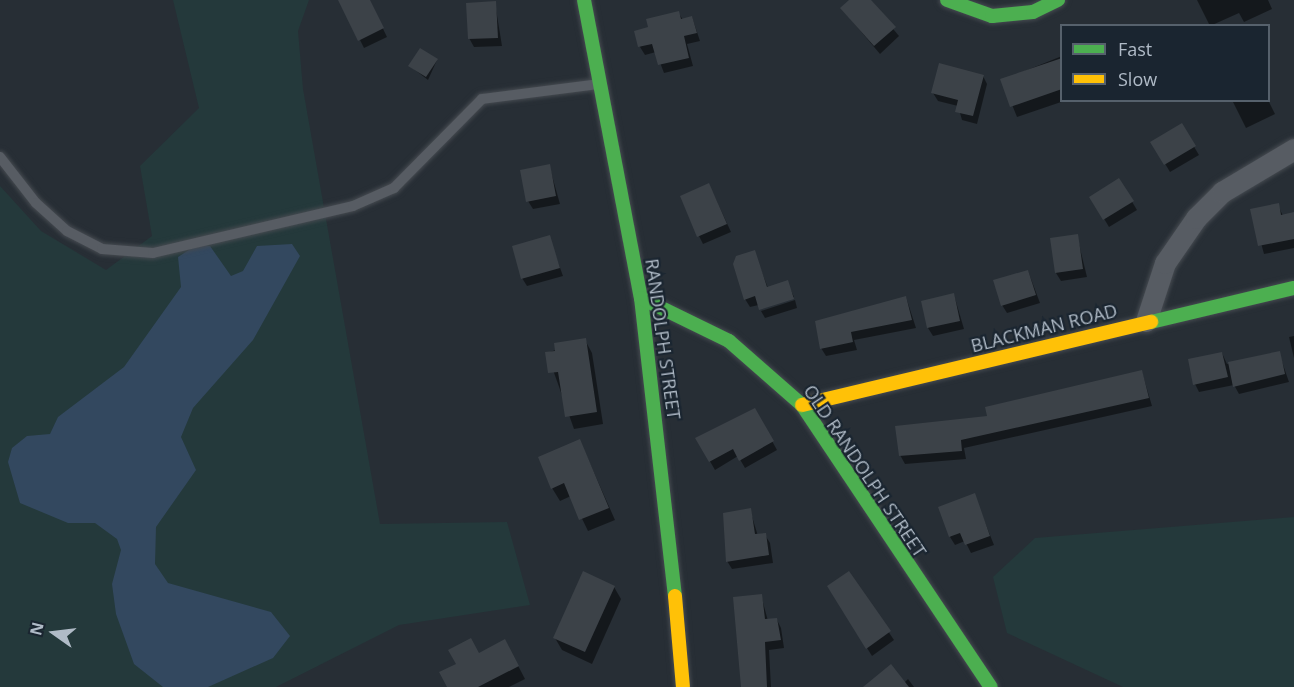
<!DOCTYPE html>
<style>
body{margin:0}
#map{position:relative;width:1294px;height:687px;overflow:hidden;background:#272e35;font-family:"Open Sans",sans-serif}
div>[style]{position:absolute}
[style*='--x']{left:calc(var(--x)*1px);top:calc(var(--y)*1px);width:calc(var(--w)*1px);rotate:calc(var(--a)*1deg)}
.green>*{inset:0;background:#24393b}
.water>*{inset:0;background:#33485f}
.shadow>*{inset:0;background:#0007}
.building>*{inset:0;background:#3c4248}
.roads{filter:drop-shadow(0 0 2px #454a50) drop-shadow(0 0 2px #454a50)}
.lane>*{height:10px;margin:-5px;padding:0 5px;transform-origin:5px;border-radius:5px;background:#575c63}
.street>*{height:21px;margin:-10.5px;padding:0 10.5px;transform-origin:10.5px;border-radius:10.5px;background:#575c63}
.fast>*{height:14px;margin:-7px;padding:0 7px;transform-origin:7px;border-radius:7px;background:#4caf50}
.slow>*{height:14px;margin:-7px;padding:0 7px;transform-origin:7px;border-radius:7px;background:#ffc107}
span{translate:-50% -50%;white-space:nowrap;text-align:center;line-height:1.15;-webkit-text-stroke:4.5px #1a2530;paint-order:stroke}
.street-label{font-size:18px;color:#b0bbc7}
.legend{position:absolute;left:1060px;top:24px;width:210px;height:78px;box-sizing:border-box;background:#1a2530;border:2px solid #56616c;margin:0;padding:8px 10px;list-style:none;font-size:18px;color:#b0bbc7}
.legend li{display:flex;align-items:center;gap:12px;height:30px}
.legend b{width:30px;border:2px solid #56616c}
.north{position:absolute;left:24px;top:603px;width:60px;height:60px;-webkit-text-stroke:4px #1a2530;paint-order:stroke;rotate:284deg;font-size:16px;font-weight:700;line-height:24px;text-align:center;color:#b0bbc7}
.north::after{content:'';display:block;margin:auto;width:21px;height:27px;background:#b0bbc7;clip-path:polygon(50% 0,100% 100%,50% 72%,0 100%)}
</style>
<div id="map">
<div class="green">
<i style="clip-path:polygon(173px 0,309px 0,298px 31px,303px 89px,380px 524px,507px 522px,530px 605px,399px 625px,276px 687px,0 687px,0 186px,41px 231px,106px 270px,152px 236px,140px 166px,199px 108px)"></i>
<i style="clip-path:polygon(1294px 517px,1294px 687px,1123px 687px,1007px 633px,993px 577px,1035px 538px)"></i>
</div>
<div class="water">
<i style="clip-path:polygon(198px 244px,210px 246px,231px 276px,243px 271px,257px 246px,292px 244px,300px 256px,253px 340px,193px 408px,181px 437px,196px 470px,156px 527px,155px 564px,168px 583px,271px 612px,290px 636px,273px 658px,208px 687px,163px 687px,134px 664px,116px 614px,112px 584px,121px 550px,117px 539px,95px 523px,68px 523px,20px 503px,8px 462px,12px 448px,27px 436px,50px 434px,58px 417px,124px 367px,181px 287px,178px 257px)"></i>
</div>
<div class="shadow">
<i style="clip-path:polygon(340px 0,369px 0,387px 37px,364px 48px)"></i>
<i style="clip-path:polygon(851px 0,869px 0,899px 36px,880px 54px,842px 9px)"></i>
<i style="clip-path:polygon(1197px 0,1268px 0,1272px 9px,1244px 22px,1239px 13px,1210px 26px)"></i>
<i style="clip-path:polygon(495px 3px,502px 46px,474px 47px,469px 38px)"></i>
<i style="clip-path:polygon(678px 12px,683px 20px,692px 17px,700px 41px,687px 44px,693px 66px,664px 73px,656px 52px,645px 55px,640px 47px,650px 28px)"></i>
<i style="clip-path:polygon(1062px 56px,1062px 100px,1067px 100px,1017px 117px,1002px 80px)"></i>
<i style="clip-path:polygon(437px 60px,428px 80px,410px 66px)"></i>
<i style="clip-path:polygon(983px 76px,987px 84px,977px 124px,962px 120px,958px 106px,938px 101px,933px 93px)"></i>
<i style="clip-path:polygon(1232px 100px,1268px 100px,1275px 114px,1246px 128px)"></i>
<i style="clip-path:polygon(1181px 125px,1199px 155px,1170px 172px,1152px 142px)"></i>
<i style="clip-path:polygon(549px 165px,560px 204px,533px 209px,528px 201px)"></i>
<i style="clip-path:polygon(1119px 180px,1137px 210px,1109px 227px,1091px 197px)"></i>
<i style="clip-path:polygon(713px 193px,731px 232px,703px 244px,699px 236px)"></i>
<i style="clip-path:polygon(1278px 205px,1283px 216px,1294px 214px,1294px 248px,1264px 254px,1252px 210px)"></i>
<i style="clip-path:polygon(1077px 236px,1087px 277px,1061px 281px,1056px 273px)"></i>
<i style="clip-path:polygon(549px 237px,563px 276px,527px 286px,522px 278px)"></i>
<i style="clip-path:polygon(754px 252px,768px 288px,787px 282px,794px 297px,750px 307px,745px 299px)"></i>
<i style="clip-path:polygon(1028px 271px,1040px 303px,1007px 313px,1002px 305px)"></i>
<i style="clip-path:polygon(954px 295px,964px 329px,933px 336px,928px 328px)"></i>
<i style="clip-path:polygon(906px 297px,916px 328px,854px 340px,857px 350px,826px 356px,821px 348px)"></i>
<i style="clip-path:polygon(795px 300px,797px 308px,765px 318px,761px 311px)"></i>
<i style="clip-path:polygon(1294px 336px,1294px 358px,1289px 337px)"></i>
<i style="clip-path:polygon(585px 340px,592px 353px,603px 424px,574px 429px,547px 353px)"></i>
<i style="clip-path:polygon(1222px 353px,1227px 364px,1279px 353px,1289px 382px,1239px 394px,1234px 385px,1199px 392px,1195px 384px)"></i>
<i style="clip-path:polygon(1142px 372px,1152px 406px,964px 448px,966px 459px,905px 464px,900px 455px,989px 417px)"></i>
<i style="clip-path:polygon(755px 410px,777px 450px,745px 468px,738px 456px,715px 470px,697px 439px)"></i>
<i style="clip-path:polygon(580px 441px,615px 520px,588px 531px,571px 496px,560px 501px,552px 488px)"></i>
<i style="clip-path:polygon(974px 495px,994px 545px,971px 553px,965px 541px,955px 545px,950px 537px)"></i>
<i style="clip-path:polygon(750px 510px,758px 536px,765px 535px,770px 543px,773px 563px,732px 569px,727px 561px)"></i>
<i style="clip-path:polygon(849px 573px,894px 640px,872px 656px,829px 587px)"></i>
<i style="clip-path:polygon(614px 587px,621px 599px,592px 664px,562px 650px,555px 638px)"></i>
<i style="clip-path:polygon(761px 595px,768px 621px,777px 620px,781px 628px,784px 648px,769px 650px,771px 687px,742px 687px)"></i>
<i style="clip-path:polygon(512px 654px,525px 679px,509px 687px,448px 687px,479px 655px)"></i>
<i style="clip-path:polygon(908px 679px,914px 687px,878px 687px,904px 683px)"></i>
</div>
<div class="building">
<i style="clip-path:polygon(338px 0,370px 0,384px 28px,358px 41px)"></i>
<i style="clip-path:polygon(849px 0,871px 0,896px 27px,874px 46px,840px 8px)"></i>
<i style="clip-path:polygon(496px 1px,498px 38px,468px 39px,466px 3px)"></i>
<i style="clip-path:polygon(679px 11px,681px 19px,692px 16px,697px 33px,684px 36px,689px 58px,658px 65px,652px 44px,638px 47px,634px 31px,648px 27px,646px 19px)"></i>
<i style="clip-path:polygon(420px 48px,438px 59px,426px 77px,408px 66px)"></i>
<i style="clip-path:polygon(1062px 58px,1062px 89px,1010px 107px,1000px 79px)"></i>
<i style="clip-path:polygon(939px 63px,984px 75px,973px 116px,955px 112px,958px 100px,931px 93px)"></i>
<i style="clip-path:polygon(1182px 123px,1196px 146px,1164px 165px,1150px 142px)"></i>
<i style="clip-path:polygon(550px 164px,556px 196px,526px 202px,520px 170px)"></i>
<i style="clip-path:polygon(1119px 178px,1134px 201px,1103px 220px,1089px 197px)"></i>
<i style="clip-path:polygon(709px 183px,727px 224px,697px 237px,680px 196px)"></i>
<i style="clip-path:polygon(1279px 203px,1281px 215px,1294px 212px,1294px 239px,1258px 246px,1250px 209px)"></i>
<i style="clip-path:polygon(1078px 234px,1083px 269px,1055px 273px,1050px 238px)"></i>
<i style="clip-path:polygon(550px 235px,560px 268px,521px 279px,512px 246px)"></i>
<i style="clip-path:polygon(755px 250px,767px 287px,788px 280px,794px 299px,759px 310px,755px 296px,744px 300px,733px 264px,736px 256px)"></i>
<i style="clip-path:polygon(1028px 270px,1036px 295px,1001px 306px,993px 280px)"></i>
<i style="clip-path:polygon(954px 293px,960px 321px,927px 328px,921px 301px)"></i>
<i style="clip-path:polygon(906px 296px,912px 320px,851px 332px,853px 342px,820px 349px,815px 321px)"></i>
<i style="clip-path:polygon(586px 338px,597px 412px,565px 417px,558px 372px,548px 373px,545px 352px,555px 351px,554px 343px)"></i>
<i style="clip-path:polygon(1280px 351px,1285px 374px,1233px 387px,1228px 362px)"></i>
<i style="clip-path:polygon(1222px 352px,1228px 377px,1193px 385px,1188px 359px)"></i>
<i style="clip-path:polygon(1142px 370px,1149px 398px,961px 440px,962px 451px,899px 456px,895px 426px,987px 416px,985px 407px)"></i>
<i style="clip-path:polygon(755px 408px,774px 441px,739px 461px,733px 449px,709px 462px,695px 438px)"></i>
<i style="clip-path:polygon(580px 439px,609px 508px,579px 520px,564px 483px,551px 489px,538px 457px)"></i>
<i style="clip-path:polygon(975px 493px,990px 536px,965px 545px,960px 533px,949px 537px,938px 507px)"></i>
<i style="clip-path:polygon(751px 508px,755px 534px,766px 533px,769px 555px,726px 562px,723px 513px)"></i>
<i style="clip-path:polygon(583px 571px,615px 586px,585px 652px,553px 638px)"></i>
<i style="clip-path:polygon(849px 571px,891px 631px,866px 649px,827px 586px)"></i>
<i style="clip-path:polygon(762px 594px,765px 619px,777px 618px,781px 640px,765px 642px,767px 687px,741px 687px,733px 597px)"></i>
<i style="clip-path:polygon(471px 638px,479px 653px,505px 639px,519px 666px,478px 687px,447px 687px,439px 672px,456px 664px,448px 650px)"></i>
<i style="clip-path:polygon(891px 664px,909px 687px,863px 687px)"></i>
</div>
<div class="roads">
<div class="lane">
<i style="--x:0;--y:157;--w:58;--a:52"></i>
<i style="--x:36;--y:203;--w:42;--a:42.1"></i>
<i style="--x:67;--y:231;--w:39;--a:27"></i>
<i style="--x:102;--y:249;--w:51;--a:4.5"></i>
<i style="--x:153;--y:253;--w:205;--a:-13.2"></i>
<i style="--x:353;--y:206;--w:45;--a:-23.7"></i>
<i style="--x:394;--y:188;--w:125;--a:-45.3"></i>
<i style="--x:482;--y:99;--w:118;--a:-7.3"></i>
</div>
<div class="street">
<i style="--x:1146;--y:321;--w:61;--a:-71.9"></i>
<i style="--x:1165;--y:263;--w:55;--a:-55.4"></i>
<i style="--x:1196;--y:218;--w:37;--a:-45"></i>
<i style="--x:1222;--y:192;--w:84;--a:-30.8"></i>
</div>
<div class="fast">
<i style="--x:584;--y:0;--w:303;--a:79.2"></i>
<i style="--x:641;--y:298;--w:300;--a:83.5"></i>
<i style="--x:947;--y:0;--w:48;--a:19.6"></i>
<i style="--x:992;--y:16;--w:41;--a:-5.6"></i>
<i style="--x:1033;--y:12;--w:28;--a:-26"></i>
<i style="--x:641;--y:298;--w:98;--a:26"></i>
<i style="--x:729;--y:341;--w:97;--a:41.2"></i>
<i style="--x:802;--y:405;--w:339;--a:56.2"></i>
<i style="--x:1151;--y:322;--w:147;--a:-13.4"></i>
</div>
<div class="slow">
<i style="--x:802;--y:405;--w:359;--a:-13.4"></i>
<i style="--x:675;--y:596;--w:91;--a:85"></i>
</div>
</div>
<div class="street-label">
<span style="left:1044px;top:328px;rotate:-14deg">BLACKMAN ROAD</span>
<span style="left:663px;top:339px;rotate:82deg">RANDOLPH STREET</span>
<span style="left:865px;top:471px;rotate:56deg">OLD RANDOLPH STREET</span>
</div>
<ul class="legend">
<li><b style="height:8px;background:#4caf50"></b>Fast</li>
<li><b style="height:8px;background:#ffc107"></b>Slow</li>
</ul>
<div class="north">N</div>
</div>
